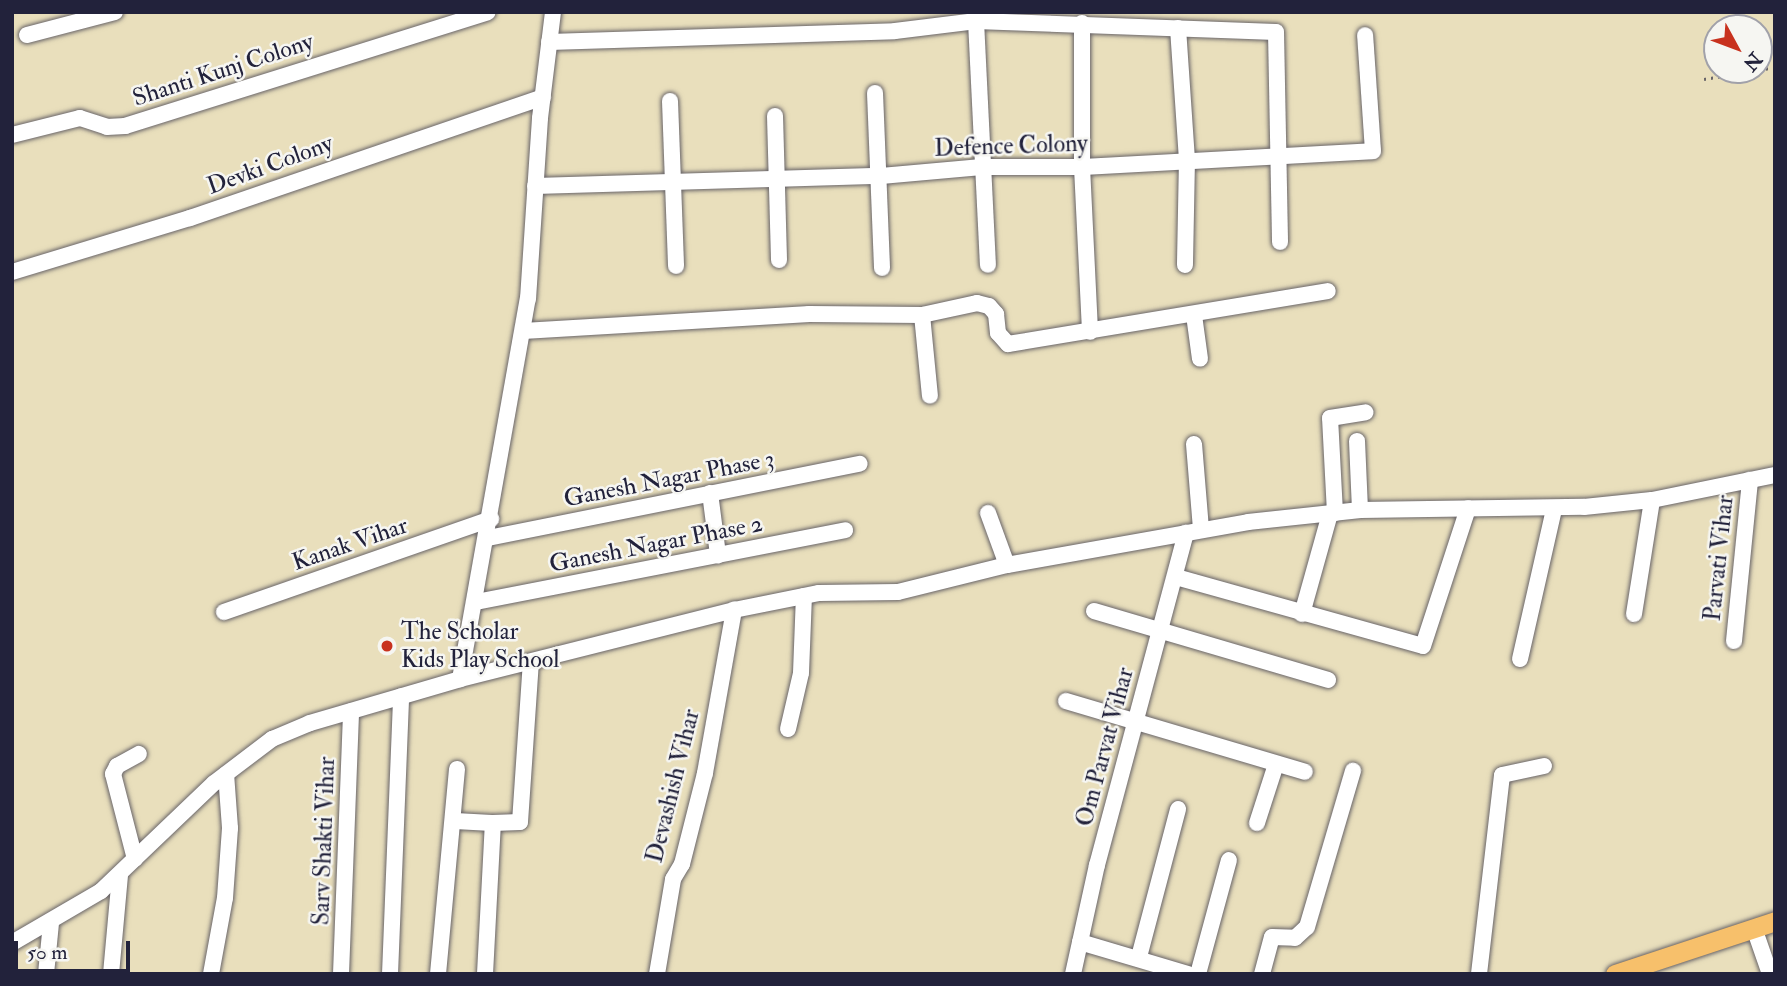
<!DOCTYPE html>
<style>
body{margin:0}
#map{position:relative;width:1787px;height:986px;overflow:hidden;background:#e9dfbc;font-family:"IM FELL Double Pica",serif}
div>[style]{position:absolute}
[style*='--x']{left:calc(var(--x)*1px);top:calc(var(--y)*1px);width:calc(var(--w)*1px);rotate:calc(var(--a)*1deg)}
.path>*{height:2.5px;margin-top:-1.25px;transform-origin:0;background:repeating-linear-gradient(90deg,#686468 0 2px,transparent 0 7px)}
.roads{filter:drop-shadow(0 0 2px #686468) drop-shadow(0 0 2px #686468)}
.minor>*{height:16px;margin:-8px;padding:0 8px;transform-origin:8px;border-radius:8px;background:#fff}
.major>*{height:19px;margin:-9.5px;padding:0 9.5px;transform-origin:9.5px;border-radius:9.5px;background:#f7c06b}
.dots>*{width:19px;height:19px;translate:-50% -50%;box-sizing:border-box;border:4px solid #f6f6f2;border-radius:50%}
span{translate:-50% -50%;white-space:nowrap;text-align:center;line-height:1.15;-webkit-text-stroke:5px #f6f6f2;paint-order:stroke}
.street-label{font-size:24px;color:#22223b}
.poi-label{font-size:24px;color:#22223b}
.left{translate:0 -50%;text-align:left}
.frame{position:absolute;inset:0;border:14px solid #22223b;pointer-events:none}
.north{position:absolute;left:1703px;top:14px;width:70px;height:70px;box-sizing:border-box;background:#f6f6f2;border:2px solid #a1a1a9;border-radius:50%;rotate:131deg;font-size:19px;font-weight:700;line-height:28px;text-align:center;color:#22223b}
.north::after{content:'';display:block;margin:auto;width:24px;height:32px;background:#c8321e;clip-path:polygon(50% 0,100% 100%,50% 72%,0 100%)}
.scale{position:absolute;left:14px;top:941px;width:116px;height:32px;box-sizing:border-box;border:4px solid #22223b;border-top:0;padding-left:9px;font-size:21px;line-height:24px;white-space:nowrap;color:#22223b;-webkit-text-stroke:5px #f6f6f2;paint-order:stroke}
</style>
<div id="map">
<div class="path">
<i style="--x:1759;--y:70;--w:16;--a:-11"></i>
<i style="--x:1704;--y:79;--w:56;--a:-9.3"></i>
</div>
<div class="roads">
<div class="minor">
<i style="--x:976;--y:21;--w:244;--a:87.2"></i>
<i style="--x:1082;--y:23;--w:144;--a:90"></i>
<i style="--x:1082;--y:167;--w:165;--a:87.2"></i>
<i style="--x:1178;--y:28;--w:131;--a:86.1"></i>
<i style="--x:1187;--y:159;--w:106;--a:91.1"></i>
<i style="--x:27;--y:35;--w:91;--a:-14.6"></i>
<i style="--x:549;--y:42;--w:346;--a:-1.8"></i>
<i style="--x:895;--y:31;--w:82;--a:-7"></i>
<i style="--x:976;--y:21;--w:300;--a:2.1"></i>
<i style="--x:1276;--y:32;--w:210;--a:88.9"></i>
<i style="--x:875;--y:93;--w:175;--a:87.7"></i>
<i style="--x:670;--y:101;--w:165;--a:87.9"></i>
<i style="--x:775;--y:116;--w:144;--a:88.4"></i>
<i style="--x:12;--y:135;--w:70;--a:-14"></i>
<i style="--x:80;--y:118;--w:28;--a:18"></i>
<i style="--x:107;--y:127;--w:18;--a:-3"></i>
<i style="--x:125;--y:126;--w:380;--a:-17.4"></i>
<i style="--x:535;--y:186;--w:346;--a:-1.7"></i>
<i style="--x:881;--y:176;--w:101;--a:-5.1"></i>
<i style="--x:982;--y:167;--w:100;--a:0"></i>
<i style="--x:1082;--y:167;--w:291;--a:-3.1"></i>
<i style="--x:1373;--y:151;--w:116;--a:-93.9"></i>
<i style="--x:12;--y:272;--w:186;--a:-16.9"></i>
<i style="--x:190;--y:218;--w:373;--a:-18.9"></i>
<i style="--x:922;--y:315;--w:81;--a:84.4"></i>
<i style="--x:1194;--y:315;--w:44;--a:82.2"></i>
<i style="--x:523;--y:331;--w:287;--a:-3.4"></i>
<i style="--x:809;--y:314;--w:113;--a:0.5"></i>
<i style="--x:922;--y:315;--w:56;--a:-12.3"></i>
<i style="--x:977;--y:303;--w:12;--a:14"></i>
<i style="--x:989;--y:306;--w:11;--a:49"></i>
<i style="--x:996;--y:314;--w:19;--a:84"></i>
<i style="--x:998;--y:333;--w:15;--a:48"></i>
<i style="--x:1008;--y:344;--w:324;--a:-9.4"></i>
<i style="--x:1357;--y:441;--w:69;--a:87.5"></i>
<i style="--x:1194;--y:444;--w:86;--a:85.3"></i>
<i style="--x:710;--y:493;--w:63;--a:82.6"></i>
<i style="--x:988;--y:513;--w:55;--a:69.9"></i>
<i style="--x:1335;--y:513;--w:95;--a:-93"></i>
<i style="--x:1330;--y:418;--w:36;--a:-9"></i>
<i style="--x:488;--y:538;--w:379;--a:-11.3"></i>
<i style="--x:1176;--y:577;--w:256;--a:15.6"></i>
<i style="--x:1423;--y:646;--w:145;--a:-71.9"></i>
<i style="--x:476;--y:602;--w:376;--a:-11"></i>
<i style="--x:1094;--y:611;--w:244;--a:16.4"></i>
<i style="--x:224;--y:612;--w:283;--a:-19.2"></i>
<i style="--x:1302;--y:614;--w:104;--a:-74.4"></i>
<i style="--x:1634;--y:614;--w:115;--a:-81"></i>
<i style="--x:1734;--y:641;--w:162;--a:-84.3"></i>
<i style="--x:1520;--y:659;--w:154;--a:-77.2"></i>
<i style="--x:460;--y:679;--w:386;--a:-79.9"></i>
<i style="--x:528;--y:299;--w:181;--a:-86.2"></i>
<i style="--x:540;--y:118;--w:107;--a:-83"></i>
<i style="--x:1066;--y:701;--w:249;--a:16.5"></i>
<i style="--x:788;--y:729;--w:57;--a:-76.9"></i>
<i style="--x:801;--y:673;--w:77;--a:-87.8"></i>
<i style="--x:454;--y:821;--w:39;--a:3"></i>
<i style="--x:1257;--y:823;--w:62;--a:-72.1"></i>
<i style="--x:135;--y:859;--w:88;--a:-104.5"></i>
<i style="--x:113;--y:774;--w:9;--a:-63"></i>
<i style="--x:117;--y:766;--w:25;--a:-29"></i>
<i style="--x:1754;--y:928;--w:49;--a:70.8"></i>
<i style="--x:1080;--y:942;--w:113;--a:16.5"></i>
<i style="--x:12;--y:943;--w:103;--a:-30.3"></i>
<i style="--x:101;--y:891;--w:156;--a:-43.7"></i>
<i style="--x:214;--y:783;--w:73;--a:-37.2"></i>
<i style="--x:272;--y:739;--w:41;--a:-22.8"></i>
<i style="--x:310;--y:723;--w:156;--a:-16.3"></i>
<i style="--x:460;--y:679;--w:283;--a:-14.1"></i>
<i style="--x:734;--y:610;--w:87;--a:-11.3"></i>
<i style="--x:819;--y:593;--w:79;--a:-0.7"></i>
<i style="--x:898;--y:592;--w:112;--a:-13.9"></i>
<i style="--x:1007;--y:565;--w:245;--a:-10.1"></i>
<i style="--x:1248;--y:522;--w:113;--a:-6.1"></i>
<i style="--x:1360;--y:510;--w:224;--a:-0.8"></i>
<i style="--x:1584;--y:507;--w:68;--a:-5.9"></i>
<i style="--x:1652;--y:500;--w:126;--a:-11.5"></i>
<i style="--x:1139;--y:957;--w:153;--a:-75.2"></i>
<i style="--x:46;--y:974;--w:51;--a:-84.4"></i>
<i style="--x:111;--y:974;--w:99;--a:-84.8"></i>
<i style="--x:211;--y:974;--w:77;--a:-79.6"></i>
<i style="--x:225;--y:898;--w:70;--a:-85.9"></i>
<i style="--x:230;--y:828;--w:54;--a:-94.2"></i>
<i style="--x:341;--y:974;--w:263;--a:-87.8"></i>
<i style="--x:390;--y:974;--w:278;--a:-87.7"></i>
<i style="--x:438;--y:974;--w:206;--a:-84.7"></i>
<i style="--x:485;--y:974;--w:151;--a:-87"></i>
<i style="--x:493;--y:823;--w:27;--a:-2"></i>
<i style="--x:520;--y:822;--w:160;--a:-86.1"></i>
<i style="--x:657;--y:974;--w:96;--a:-80.4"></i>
<i style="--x:673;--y:879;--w:17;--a:-59"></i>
<i style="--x:682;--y:864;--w:94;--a:-75.8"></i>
<i style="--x:705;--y:773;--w:166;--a:-79.9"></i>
<i style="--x:1073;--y:974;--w:112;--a:-77.6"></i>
<i style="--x:1097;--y:865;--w:344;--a:-75"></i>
<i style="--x:1198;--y:974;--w:118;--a:-74.8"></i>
<i style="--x:1262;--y:974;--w:38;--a:-75"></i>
<i style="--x:1272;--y:937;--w:23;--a:2"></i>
<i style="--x:1295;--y:938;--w:16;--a:-43"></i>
<i style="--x:1307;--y:927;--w:163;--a:-73.6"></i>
<i style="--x:1479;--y:974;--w:200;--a:-83.4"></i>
<i style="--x:1502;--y:775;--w:43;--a:-12.1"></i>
</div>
<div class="major">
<i style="--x:1615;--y:974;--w:169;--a:-18.3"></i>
</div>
</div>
<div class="dots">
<i style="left:387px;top:646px;background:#c8321e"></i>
</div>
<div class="street-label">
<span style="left:223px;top:70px;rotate:-18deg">Shanti Kunj Colony</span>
<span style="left:1011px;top:146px;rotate:-2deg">Defence Colony</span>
<span style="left:270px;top:165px;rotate:-20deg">Devki Colony</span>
<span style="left:669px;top:479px;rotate:-11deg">Ganesh Nagar Phase 3</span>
<span style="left:350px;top:544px;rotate:-19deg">Kanak Vihar</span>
<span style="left:656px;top:544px;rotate:-11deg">Ganesh Nagar Phase 2</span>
<span style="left:1719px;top:558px;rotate:-84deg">Parvati Vihar</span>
<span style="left:1105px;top:747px;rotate:-75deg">Om Parvat Vihar</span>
<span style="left:673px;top:786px;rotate:-76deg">Devashish Vihar</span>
<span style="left:324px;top:841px;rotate:-88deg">Sarv Shakti Vihar</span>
</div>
<div class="poi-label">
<span class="left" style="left:401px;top:646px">The Scholar<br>Kids Play School</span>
</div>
<div class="frame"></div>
<div class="north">N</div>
<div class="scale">50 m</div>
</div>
